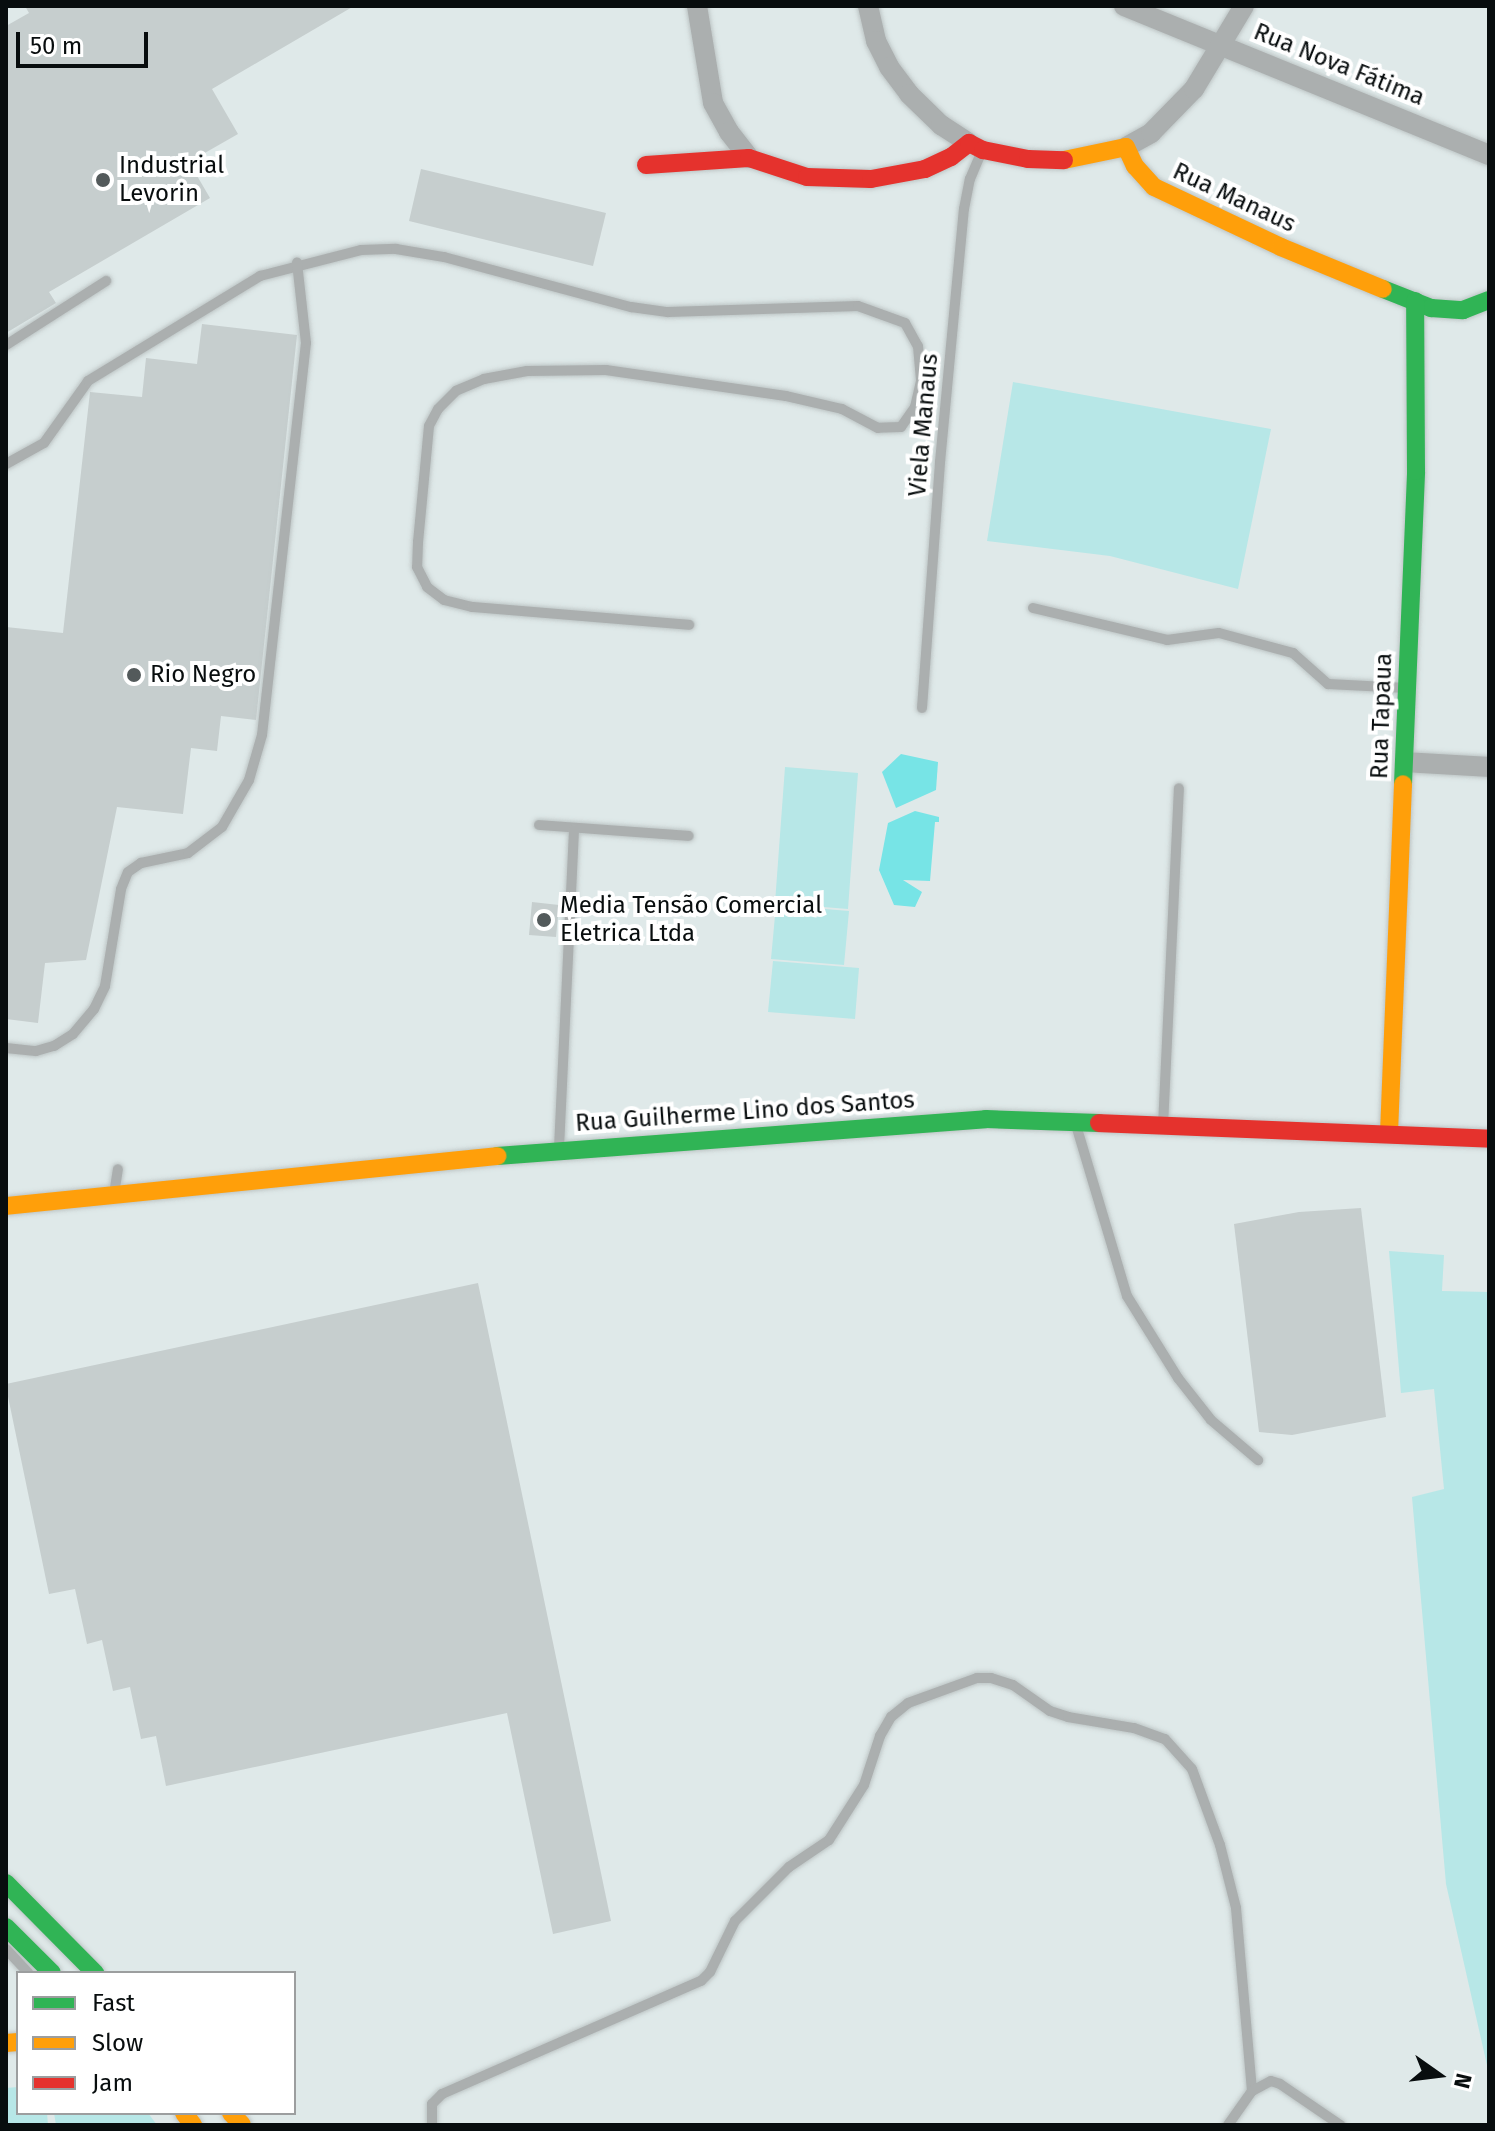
<!DOCTYPE html>
<meta charset="utf-8">
<style>
body{margin:0}
#map{position:relative;width:1495px;height:2131px;overflow:hidden;background:#dfe9e9;font-family:"Fira Sans",sans-serif}
div>[style]{position:absolute}
[style*='--x']{left:calc(var(--x)*1px);top:calc(var(--y)*1px);width:calc(var(--w)*1px);rotate:calc(var(--a)*1deg)}
.green>*{inset:0;background:#b7e7e7}
.water>*{inset:0;background:#77e4e6}
.building>*{inset:0;background:#c6cece}
.roads{filter:drop-shadow(0 0 2px #bdc5c5) drop-shadow(0 0 2px #bdc5c5)}
.lane>*{height:10px;margin:-5px;padding:0 5px;transform-origin:5px;border-radius:5px;background:#abafaf}
.street>*{height:20px;margin:-10px;padding:0 10px;transform-origin:10px;border-radius:10px;background:#abafaf}
.fast>*{height:18px;margin:-9px;padding:0 9px;transform-origin:9px;border-radius:9px;background:#30b455}
.slow>*{height:18px;margin:-9px;padding:0 9px;transform-origin:9px;border-radius:9px;background:#ff9f0a}
.jam>*{height:18px;margin:-9px;padding:0 9px;transform-origin:9px;border-radius:9px;background:#e5322d}
.dots>*{width:22px;height:22px;translate:-50% -50%;box-sizing:border-box;border:4px solid #fff;border-radius:50%}
span{translate:-50% -50%;white-space:nowrap;text-align:center;line-height:1.15;-webkit-text-stroke:8px #fff;paint-order:stroke}
.street-label{font-size:24px;color:#080d0e}
.poi-label{font-size:24px;color:#080d0e}
.left{translate:0 -50%;text-align:left}
.frame{position:absolute;inset:0;border:8px solid #080d0e;pointer-events:none}
.legend{position:absolute;left:16px;top:1971px;width:280px;height:144px;box-sizing:border-box;background:#fff;border:2px solid #9c9e9f;margin:0;padding:10px 14px;list-style:none;font-size:24px;color:#080d0e}
.legend li{display:flex;align-items:center;gap:16px;height:40px}
.legend b{width:40px;border:2px solid #9c9e9f}
.north{position:absolute;left:1399px;top:2035px;width:80px;height:80px;-webkit-text-stroke:6px #fff;paint-order:stroke;rotate:104deg;font-size:22px;font-weight:700;line-height:32px;text-align:center;color:#080d0e}
.north::after{content:'';display:block;margin:auto;width:28px;height:36px;background:#080d0e;clip-path:polygon(50% 0,100% 100%,50% 72%,0 100%)}
.scale{position:absolute;left:16px;top:32px;width:132px;height:36px;box-sizing:border-box;border:4px solid #080d0e;border-top:0;padding-left:10px;font-size:24px;line-height:28px;white-space:nowrap;color:#080d0e;-webkit-text-stroke:6px #fff;paint-order:stroke}
</style>
<div id="map">
<div class="green">
<i style="clip-path:polygon(1013px 382px,1271px 429px,1238px 589px,1110px 556px,987px 541px)"></i>
<i style="clip-path:polygon(785px 767px,858px 773px,848px 909px,775px 903px)"></i>
<i style="clip-path:polygon(776px 905px,849px 911px,844px 965px,771px 959px)"></i>
<i style="clip-path:polygon(773px 961px,859px 968px,855px 1019px,768px 1012px)"></i>
<i style="clip-path:polygon(1389px 1251px,1444px 1255px,1442px 1291px,1489px 1292px,1489px 2074px,1446px 1884px,1412px 1497px,1444px 1489px,1434px 1389px,1401px 1393px)"></i>
<i style="clip-path:polygon(18px 2087px,18px 2113px,47px 2113px,48px 2125px,6px 2125px,6px 2088px)"></i>
<i style="clip-path:polygon(54px 2113px,148px 2113px,157px 2125px,56px 2125px)"></i>
</div>
<div class="water">
<i style="clip-path:polygon(901px 754px,938px 762px,936px 790px,896px 808px,882px 772px)"></i>
<i style="clip-path:polygon(915px 811px,939px 817px,939px 822px,935px 822px,930px 881px,903px 880px,922px 892px,915px 907px,894px 905px,879px 870px,888px 823px)"></i>
</div>
<div class="building">
<i style="clip-path:polygon(25px 6px,354px 6px,212px 89px,238px 134px,189px 162px,210px 198px,49px 292px,56px 303px,6px 333px,6px 26px,29px 13px)"></i>
<i style="clip-path:polygon(421px 169px,606px 213px,593px 266px,409px 221px)"></i>
<i style="clip-path:polygon(202px 324px,297px 335px,256px 720px,221px 716px,217px 751px,191px 748px,183px 814px,117px 807px,86px 960px,45px 963px,38px 1023px,6px 1019px,6px 627px,63px 633px,90px 392px,142px 397px,146px 358px,197px 364px)"></i>
<i style="clip-path:polygon(532px 902px,559px 905px,556px 937px,529px 935px)"></i>
<i style="clip-path:polygon(1361px 1208px,1386px 1417px,1292px 1435px,1259px 1432px,1234px 1224px,1299px 1212px)"></i>
<i style="clip-path:polygon(478px 1283px,611px 1921px,553px 1934px,507px 1713px,166px 1786px,156px 1736px,141px 1739px,130px 1687px,113px 1691px,102px 1640px,87px 1644px,75px 1589px,49px 1594px,6px 1387px,6px 1384px)"></i>
</div>
<div class="roads">
<div class="lane">
<i style="--x:6;--y:345;--w:119;--a:-32.6"></i>
<i style="--x:6;--y:464;--w:43;--a:-28.9"></i>
<i style="--x:44;--y:443;--w:76;--a:-54.6"></i>
<i style="--x:88;--y:381;--w:202;--a:-31.4"></i>
<i style="--x:260;--y:276;--w:104;--a:-14.4"></i>
<i style="--x:361;--y:250;--w:35;--a:-2"></i>
<i style="--x:396;--y:249;--w:49;--a:9.5"></i>
<i style="--x:444;--y:257;--w:194;--a:15"></i>
<i style="--x:631;--y:307;--w:37;--a:8"></i>
<i style="--x:668;--y:312;--w:190;--a:-1.8"></i>
<i style="--x:858;--y:306;--w:50;--a:19.9"></i>
<i style="--x:905;--y:323;--w:26;--a:61"></i>
<i style="--x:918;--y:346;--w:35;--a:85"></i>
<i style="--x:921;--y:381;--w:27;--a:103"></i>
<i style="--x:915;--y:407;--w:24;--a:125"></i>
<i style="--x:901;--y:427;--w:23;--a:178"></i>
<i style="--x:878;--y:428;--w:41;--a:-152.2"></i>
<i style="--x:842;--y:409;--w:57;--a:-166.9"></i>
<i style="--x:786;--y:396;--w:182;--a:-171.8"></i>
<i style="--x:606;--y:370;--w:79;--a:179.3"></i>
<i style="--x:527;--y:371;--w:44;--a:169.5"></i>
<i style="--x:484;--y:379;--w:30;--a:157"></i>
<i style="--x:456;--y:391;--w:25;--a:135"></i>
<i style="--x:438;--y:409;--w:19;--a:118"></i>
<i style="--x:429;--y:426;--w:117;--a:95.4"></i>
<i style="--x:418;--y:542;--w:25;--a:92"></i>
<i style="--x:417;--y:567;--w:22;--a:63"></i>
<i style="--x:427;--y:587;--w:21;--a:37"></i>
<i style="--x:444;--y:600;--w:29;--a:14"></i>
<i style="--x:472;--y:607;--w:218;--a:4.7"></i>
<i style="--x:1033;--y:608;--w:138;--a:13.4"></i>
<i style="--x:1167;--y:640;--w:52;--a:-7.7"></i>
<i style="--x:1219;--y:633;--w:77;--a:15.1"></i>
<i style="--x:1293;--y:653;--w:47;--a:41.5"></i>
<i style="--x:1328;--y:684;--w:78;--a:2.9"></i>
<i style="--x:922;--y:708;--w:247;--a:-85.8"></i>
<i style="--x:940;--y:462;--w:254;--a:-84.6"></i>
<i style="--x:964;--y:209;--w:31;--a:-79"></i>
<i style="--x:970;--y:179;--w:30;--a:-67"></i>
<i style="--x:539;--y:825;--w:150;--a:4.2"></i>
<i style="--x:6;--y:1048;--w:30;--a:6"></i>
<i style="--x:36;--y:1051;--w:19;--a:-16"></i>
<i style="--x:54;--y:1046;--w:22;--a:-32"></i>
<i style="--x:73;--y:1034;--w:33;--a:-50"></i>
<i style="--x:94;--y:1009;--w:25;--a:-64"></i>
<i style="--x:105;--y:986;--w:98;--a:-80.6"></i>
<i style="--x:121;--y:889;--w:18;--a:-68"></i>
<i style="--x:128;--y:872;--w:16;--a:-35"></i>
<i style="--x:141;--y:863;--w:48;--a:-12"></i>
<i style="--x:188;--y:853;--w:43;--a:-37.4"></i>
<i style="--x:222;--y:827;--w:54;--a:-60.1"></i>
<i style="--x:249;--y:780;--w:47;--a:-73.9"></i>
<i style="--x:262;--y:735;--w:394;--a:-83.6"></i>
<i style="--x:306;--y:343;--w:81;--a:-96.4"></i>
<i style="--x:1076;--y:1125;--w:178;--a:73.4"></i>
<i style="--x:1127;--y:1296;--w:97;--a:58.1"></i>
<i style="--x:1178;--y:1378;--w:53;--a:51.8"></i>
<i style="--x:1211;--y:1420;--w:62;--a:40.4"></i>
<i style="--x:1163;--y:1126;--w:338;--a:-87.3"></i>
<i style="--x:559;--y:1148;--w:319;--a:-87.3"></i>
<i style="--x:114;--y:1194;--w:25;--a:-81"></i>
<i style="--x:6;--y:1949;--w:33;--a:47"></i>
<i style="--x:432;--y:2125;--w:21;--a:-90"></i>
<i style="--x:432;--y:2104;--w:14;--a:-45"></i>
<i style="--x:442;--y:2094;--w:283;--a:-23.6"></i>
<i style="--x:701;--y:1981;--w:13;--a:-45"></i>
<i style="--x:710;--y:1972;--w:57;--a:-63.9"></i>
<i style="--x:735;--y:1921;--w:76;--a:-45"></i>
<i style="--x:789;--y:1867;--w:48;--a:-34"></i>
<i style="--x:829;--y:1840;--w:65;--a:-57.5"></i>
<i style="--x:864;--y:1785;--w:52;--a:-71.9"></i>
<i style="--x:880;--y:1736;--w:22;--a:-60"></i>
<i style="--x:891;--y:1717;--w:22;--a:-39"></i>
<i style="--x:908;--y:1703;--w:73;--a:-19.9"></i>
<i style="--x:977;--y:1678;--w:14;--a:0"></i>
<i style="--x:991;--y:1678;--w:23;--a:18"></i>
<i style="--x:1013;--y:1685;--w:45;--a:35.1"></i>
<i style="--x:1050;--y:1711;--w:19;--a:18"></i>
<i style="--x:1068;--y:1717;--w:67;--a:9.5"></i>
<i style="--x:1134;--y:1728;--w:33;--a:20"></i>
<i style="--x:1165;--y:1739;--w:40;--a:48"></i>
<i style="--x:1192;--y:1769;--w:81;--a:69.8"></i>
<i style="--x:1220;--y:1845;--w:65;--a:75.7"></i>
<i style="--x:1236;--y:1908;--w:184;--a:85"></i>
<i style="--x:1228;--y:2125;--w:42;--a:-54.8"></i>
<i style="--x:1252;--y:2091;--w:21;--a:-28"></i>
<i style="--x:1271;--y:2081;--w:9;--a:18"></i>
<i style="--x:1280;--y:2084;--w:73;--a:34.3"></i>
</div>
<div class="street">
<i style="--x:697;--y:6;--w:98;--a:80.6"></i>
<i style="--x:713;--y:103;--w:33;--a:61"></i>
<i style="--x:729;--y:132;--w:33;--a:52"></i>
<i style="--x:868;--y:6;--w:36;--a:77"></i>
<i style="--x:876;--y:41;--w:29;--a:63"></i>
<i style="--x:889;--y:67;--w:34;--a:53"></i>
<i style="--x:909;--y:94;--w:45;--a:44.1"></i>
<i style="--x:941;--y:125;--w:33;--a:33"></i>
<i style="--x:1124;--y:6;--w:394;--a:22.2"></i>
<i style="--x:1126;--y:147;--w:29;--a:-29"></i>
<i style="--x:1151;--y:133;--w:62;--a:-45.7"></i>
<i style="--x:1194;--y:89;--w:97;--a:-58.9"></i>
<i style="--x:1405;--y:762;--w:84;--a:3.4"></i>
</div>
<div class="fast">
<i style="--x:1383;--y:289;--w:52;--a:21.6"></i>
<i style="--x:1431;--y:308;--w:32;--a:4"></i>
<i style="--x:1463;--y:310;--w:28;--a:-21"></i>
<i style="--x:1403;--y:784;--w:313;--a:-87.6"></i>
<i style="--x:1416;--y:471;--w:170;--a:-90.3"></i>
<i style="--x:497;--y:1156;--w:490;--a:-4.3"></i>
<i style="--x:986;--y:1119;--w:113;--a:2"></i>
<i style="--x:6;--y:1883;--w:127;--a:45.3"></i>
<i style="--x:6;--y:1927;--w:65;--a:45"></i>
</div>
<div class="slow">
<i style="--x:1064;--y:160;--w:63;--a:-11.8"></i>
<i style="--x:1126;--y:147;--w:21;--a:65"></i>
<i style="--x:1135;--y:166;--w:28;--a:48"></i>
<i style="--x:1154;--y:187;--w:140;--a:25.3"></i>
<i style="--x:1281;--y:247;--w:110;--a:22.4"></i>
<i style="--x:1389;--y:1133;--w:349;--a:-87.7"></i>
<i style="--x:6;--y:1206;--w:494;--a:-5.8"></i>
<i style="--x:6;--y:2043;--w:12;--a:-5"></i>
<i style="--x:184;--y:2113;--w:15;--a:53"></i>
<i style="--x:231;--y:2113;--w:16;--a:47"></i>
</div>
<div class="jam">
<i style="--x:646;--y:165;--w:103;--a:-3.9"></i>
<i style="--x:749;--y:158;--w:61;--a:18.1"></i>
<i style="--x:807;--y:177;--w:64;--a:1.8"></i>
<i style="--x:871;--y:179;--w:55;--a:-10.5"></i>
<i style="--x:925;--y:169;--w:29;--a:-25"></i>
<i style="--x:951;--y:157;--w:23;--a:-38"></i>
<i style="--x:969;--y:143;--w:16;--a:27"></i>
<i style="--x:983;--y:150;--w:46;--a:11.3"></i>
<i style="--x:1028;--y:159;--w:36;--a:2"></i>
<i style="--x:1099;--y:1123;--w:390;--a:2.3"></i>
</div>
</div>
<div class="dots">
<i style="left:103px;top:180px;background:#535a5b"></i>
<i style="left:134px;top:675px;background:#535a5b"></i>
<i style="left:544px;top:920px;background:#535a5b"></i>
</div>
<div class="street-label">
<span style="left:1339px;top:65px;rotate:22deg">Rua Nova Fátima</span>
<span style="left:1234px;top:198px;rotate:25deg">Rua Manaus</span>
<span style="left:924px;top:425px;rotate:-85deg">Viela Manaus</span>
<span style="left:1382px;top:716px;rotate:-88deg">Rua Tapaua</span>
<span style="left:745px;top:1112px;rotate:-4deg">Rua Guilherme Lino dos Santos</span>
</div>
<div class="poi-label">
<span class="left" style="left:119px;top:180px">Industrial<br>Levorin</span>
<span class="left" style="left:150px;top:675px">Rio Negro</span>
<span class="left" style="left:560px;top:920px">Media Tensão Comercial<br>Eletrica Ltda</span>
</div>
<div class="frame"></div>
<ul class="legend">
<li><b style="height:10px;background:#30b455"></b>Fast</li>
<li><b style="height:10px;background:#ff9f0a"></b>Slow</li>
<li><b style="height:10px;background:#e5322d"></b>Jam</li>
</ul>
<div class="north">N</div>
<div class="scale">50 m</div>
</div>
